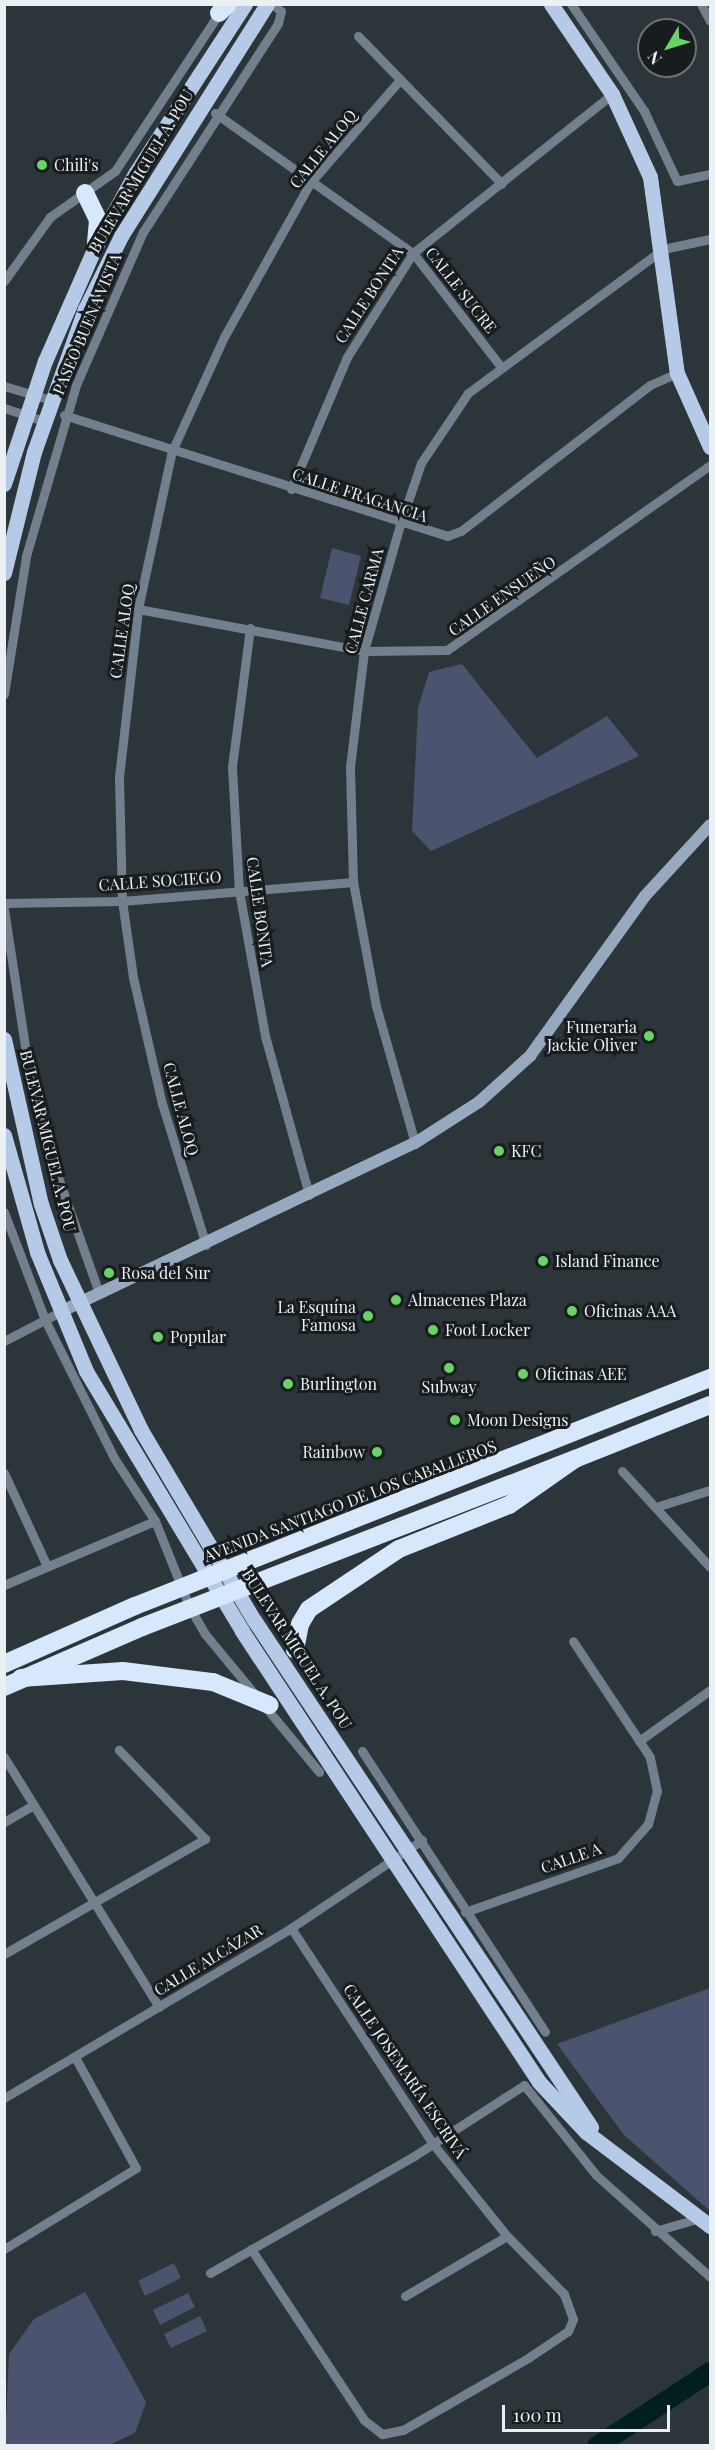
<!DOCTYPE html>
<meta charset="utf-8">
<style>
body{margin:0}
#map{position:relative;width:715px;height:2450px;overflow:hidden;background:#2c353a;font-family:"Playfair Display",serif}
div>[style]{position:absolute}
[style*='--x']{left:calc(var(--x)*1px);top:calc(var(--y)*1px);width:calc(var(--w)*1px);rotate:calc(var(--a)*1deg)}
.green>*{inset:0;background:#4c536e}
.river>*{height:20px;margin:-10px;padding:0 10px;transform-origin:10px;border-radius:10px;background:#031e1f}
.street>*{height:9px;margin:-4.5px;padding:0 4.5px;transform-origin:4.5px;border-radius:4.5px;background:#747f8d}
.secondary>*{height:12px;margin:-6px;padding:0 6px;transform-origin:6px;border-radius:6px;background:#98a9bf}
.primary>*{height:15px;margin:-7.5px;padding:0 7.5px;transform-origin:7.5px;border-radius:7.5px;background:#b4cae7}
.highway>*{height:18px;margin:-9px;padding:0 9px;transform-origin:9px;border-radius:9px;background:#d7e7fc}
.highway-bridge>*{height:18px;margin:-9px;padding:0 9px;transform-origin:9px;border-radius:9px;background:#d7e7fc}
.dots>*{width:16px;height:16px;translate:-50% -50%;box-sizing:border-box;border:3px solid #181c1e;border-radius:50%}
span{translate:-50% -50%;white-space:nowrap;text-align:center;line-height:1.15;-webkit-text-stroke:6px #181c1e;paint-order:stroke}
.street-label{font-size:16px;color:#eaf0f3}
.poi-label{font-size:16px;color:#eaf0f3}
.left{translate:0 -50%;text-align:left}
.right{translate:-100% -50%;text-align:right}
.frame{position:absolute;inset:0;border:6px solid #eaf0f3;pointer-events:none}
.north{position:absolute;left:637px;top:18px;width:60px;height:60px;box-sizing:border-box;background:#181c1e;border:2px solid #6c7173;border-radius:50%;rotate:232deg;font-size:16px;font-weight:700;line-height:24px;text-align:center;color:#eaf0f3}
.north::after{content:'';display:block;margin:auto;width:21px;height:27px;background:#69d464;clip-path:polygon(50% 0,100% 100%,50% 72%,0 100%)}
.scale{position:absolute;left:502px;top:2405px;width:168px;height:27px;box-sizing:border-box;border:3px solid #eaf0f3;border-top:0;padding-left:8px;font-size:18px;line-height:21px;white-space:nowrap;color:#eaf0f3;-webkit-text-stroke:4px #181c1e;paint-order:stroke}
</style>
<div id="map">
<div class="green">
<i style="clip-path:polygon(332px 548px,361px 556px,349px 605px,320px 598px)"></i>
<i style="clip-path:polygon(462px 664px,537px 758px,607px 716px,639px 756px,431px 851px,412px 831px,418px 708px,429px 672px)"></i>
<i style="clip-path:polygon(710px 1988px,710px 2211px,624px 2135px,557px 2044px)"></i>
<i style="clip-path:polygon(174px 2263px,181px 2278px,145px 2296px,138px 2281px)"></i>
<i style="clip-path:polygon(85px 2292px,146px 2402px,135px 2433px,109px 2445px,5px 2445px,9px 2354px,34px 2319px)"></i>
<i style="clip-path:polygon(188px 2293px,195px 2307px,160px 2325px,153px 2310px)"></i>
<i style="clip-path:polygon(200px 2316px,207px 2331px,171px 2348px,164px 2334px)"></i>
</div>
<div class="river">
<i style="--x:597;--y:2446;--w:135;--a:-33.2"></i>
</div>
<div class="street">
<i style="--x:571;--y:4;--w:130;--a:55.7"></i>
<i style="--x:644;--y:111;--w:77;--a:64.8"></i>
<i style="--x:677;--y:181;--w:34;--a:-12"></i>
<i style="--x:701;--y:4;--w:19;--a:62"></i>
<i style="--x:358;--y:36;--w:206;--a:45.8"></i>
<i style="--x:215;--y:113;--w:242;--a:35.3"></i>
<i style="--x:413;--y:253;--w:144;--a:52.3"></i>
<i style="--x:4;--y:281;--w:79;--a:-54.3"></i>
<i style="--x:50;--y:217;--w:80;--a:-35.3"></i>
<i style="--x:115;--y:171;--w:189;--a:-56.6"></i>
<i style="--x:4;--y:386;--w:49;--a:16.6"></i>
<i style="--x:4;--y:408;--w:42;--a:18"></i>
<i style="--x:64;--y:415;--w:402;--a:17.5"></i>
<i style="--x:447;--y:536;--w:15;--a:-20"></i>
<i style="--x:461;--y:531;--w:239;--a:-37.7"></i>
<i style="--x:650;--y:385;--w:30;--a:-24"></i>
<i style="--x:291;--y:489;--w:143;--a:-67"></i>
<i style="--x:347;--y:357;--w:123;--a:-57.6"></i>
<i style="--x:413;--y:253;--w:255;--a:-38.6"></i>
<i style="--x:138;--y:609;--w:230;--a:10.5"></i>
<i style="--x:364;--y:651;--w:83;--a:-0.7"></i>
<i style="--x:447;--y:650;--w:322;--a:-35.1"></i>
<i style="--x:250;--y:628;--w:140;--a:97.4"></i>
<i style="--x:232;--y:767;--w:124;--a:86.8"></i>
<i style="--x:239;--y:891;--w:147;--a:79.8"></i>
<i style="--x:265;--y:1036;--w:165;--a:74.5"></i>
<i style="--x:4;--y:694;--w:140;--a:-80.9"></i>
<i style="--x:26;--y:556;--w:178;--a:-73.7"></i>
<i style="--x:76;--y:385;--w:167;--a:-66.4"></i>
<i style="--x:143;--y:232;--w:249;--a:-57.1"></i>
<i style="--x:278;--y:23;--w:12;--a:-76"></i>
<i style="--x:281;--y:11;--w:11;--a:-142"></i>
<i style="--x:4;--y:903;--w:118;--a:-1"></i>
<i style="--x:122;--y:901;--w:232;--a:-4.7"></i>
<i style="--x:4;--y:909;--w:153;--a:81.3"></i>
<i style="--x:27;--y:1060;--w:106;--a:75.8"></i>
<i style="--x:53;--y:1163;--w:138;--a:70.5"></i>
<i style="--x:415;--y:1143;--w:142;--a:-105.9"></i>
<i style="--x:376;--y:1006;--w:126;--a:-100.5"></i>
<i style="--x:353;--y:882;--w:115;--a:-91.5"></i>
<i style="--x:350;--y:767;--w:117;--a:-83.1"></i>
<i style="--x:364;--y:651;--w:131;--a:-74.1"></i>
<i style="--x:400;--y:525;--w:65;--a:-71.3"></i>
<i style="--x:421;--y:463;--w:84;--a:-56.1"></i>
<i style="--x:468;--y:393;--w:242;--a:-36.4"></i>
<i style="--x:663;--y:249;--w:48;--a:-12"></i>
<i style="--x:4;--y:1212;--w:116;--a:69.2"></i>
<i style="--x:45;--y:1320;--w:154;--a:63.4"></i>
<i style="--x:114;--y:1458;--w:75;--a:56.9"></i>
<i style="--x:155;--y:1521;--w:94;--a:68.1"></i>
<i style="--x:190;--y:1608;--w:30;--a:60"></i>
<i style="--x:205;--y:1634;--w:179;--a:50.4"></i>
<i style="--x:206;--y:1245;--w:148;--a:-107.3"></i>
<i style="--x:162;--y:1104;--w:130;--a:-102.9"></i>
<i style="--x:133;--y:977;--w:77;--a:-98.2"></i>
<i style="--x:122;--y:901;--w:124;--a:-91.4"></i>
<i style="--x:119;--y:777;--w:169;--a:-83.5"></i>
<i style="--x:138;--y:609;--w:162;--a:-77.9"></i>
<i style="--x:172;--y:451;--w:125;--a:-65.5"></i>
<i style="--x:224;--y:337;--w:176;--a:-60.8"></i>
<i style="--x:310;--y:183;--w:137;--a:-48.9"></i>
<i style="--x:4;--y:1341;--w:63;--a:-27.4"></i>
<i style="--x:622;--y:1471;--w:130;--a:47.5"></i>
<i style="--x:4;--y:1473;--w:100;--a:65.2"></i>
<i style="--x:659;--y:1506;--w:53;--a:-17.4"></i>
<i style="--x:4;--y:1585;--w:164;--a:-23"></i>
<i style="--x:639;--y:1741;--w:87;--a:-35.7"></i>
<i style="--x:362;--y:1751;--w:335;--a:56.9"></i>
<i style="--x:4;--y:1757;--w:294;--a:58.2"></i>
<i style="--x:4;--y:1822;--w:34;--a:-30"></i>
<i style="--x:465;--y:1912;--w:162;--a:-19.4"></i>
<i style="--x:618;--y:1858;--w:45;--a:-48.6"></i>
<i style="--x:648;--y:1824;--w:34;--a:-75"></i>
<i style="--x:657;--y:1791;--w:35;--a:-102"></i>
<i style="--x:650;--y:1757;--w:139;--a:-123.6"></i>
<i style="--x:4;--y:1954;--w:232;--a:-29.8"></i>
<i style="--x:205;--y:1839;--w:124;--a:-134"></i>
<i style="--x:4;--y:2098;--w:334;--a:-30.6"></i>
<i style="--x:291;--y:1928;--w:158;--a:-33.9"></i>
<i style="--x:655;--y:2231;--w:47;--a:-16.1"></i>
<i style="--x:4;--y:2249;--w:155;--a:-31.5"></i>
<i style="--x:136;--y:2168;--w:127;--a:-118.8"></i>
<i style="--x:251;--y:2249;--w:205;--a:56.5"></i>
<i style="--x:364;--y:2420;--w:23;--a:38"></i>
<i style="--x:382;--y:2434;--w:21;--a:-11"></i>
<i style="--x:403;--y:2430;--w:144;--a:-29.9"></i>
<i style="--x:528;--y:2358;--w:48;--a:-34"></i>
<i style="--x:568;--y:2331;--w:13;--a:-67"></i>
<i style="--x:573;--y:2319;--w:27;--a:-110"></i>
<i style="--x:564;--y:2294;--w:81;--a:-134.5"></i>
<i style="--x:507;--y:2236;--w:118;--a:-128.8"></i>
<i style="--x:433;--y:2144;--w:258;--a:-123.3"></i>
<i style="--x:210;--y:2273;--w:235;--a:-29.8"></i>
<i style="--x:414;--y:2156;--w:131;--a:-32.8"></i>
<i style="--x:524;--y:2085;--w:115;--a:51.3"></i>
<i style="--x:596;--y:2175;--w:153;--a:41.8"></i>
<i style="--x:405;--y:2296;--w:118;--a:-30.5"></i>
</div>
<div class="secondary">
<i style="--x:60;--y:1312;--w:393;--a:-25.5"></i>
<i style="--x:415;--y:1143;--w:76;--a:-32.6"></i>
<i style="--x:479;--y:1102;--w:69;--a:-42"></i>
<i style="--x:530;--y:1056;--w:197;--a:-54.3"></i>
<i style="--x:645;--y:896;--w:96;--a:-47.5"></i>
</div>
<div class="primary">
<i style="--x:551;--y:4;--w:109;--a:55.9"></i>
<i style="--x:612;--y:94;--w:91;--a:65.4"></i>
<i style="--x:650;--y:177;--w:198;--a:82.2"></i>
<i style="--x:677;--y:373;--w:81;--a:66"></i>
<i style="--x:4;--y:484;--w:130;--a:-71.6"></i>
<i style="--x:45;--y:361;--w:127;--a:-66.3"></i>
<i style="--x:96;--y:245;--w:83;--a:-61.3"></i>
<i style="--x:136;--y:172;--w:200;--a:-57"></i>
<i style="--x:4;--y:573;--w:125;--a:-76.1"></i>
<i style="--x:34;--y:452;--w:152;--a:-70.4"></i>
<i style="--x:85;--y:309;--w:81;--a:-63.7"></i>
<i style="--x:121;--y:236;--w:274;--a:-57.8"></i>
<i style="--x:4;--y:1039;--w:169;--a:77.4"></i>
<i style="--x:41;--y:1204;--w:59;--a:71.3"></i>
<i style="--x:60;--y:1260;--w:188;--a:64.5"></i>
<i style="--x:141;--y:1430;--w:221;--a:59.3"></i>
<i style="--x:254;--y:1620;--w:609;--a:56.39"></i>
<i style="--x:4;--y:1135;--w:122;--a:74.2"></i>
<i style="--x:37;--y:1252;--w:129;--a:67.6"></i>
<i style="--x:86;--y:1371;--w:303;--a:59"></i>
<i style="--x:242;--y:1631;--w:540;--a:56.63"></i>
<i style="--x:539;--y:2082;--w:69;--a:46.8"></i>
<i style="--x:586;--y:2132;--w:156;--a:37.2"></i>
</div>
<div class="highway">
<i style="--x:219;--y:13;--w:13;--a:-45"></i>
<i style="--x:85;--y:193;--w:30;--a:64"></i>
<i style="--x:98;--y:220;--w:25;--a:95"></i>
<i style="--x:295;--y:1650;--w:26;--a:-79"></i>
<i style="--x:300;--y:1624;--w:17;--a:-59"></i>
<i style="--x:309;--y:1609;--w:108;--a:-33.7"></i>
<i style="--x:399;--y:1549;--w:118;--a:-21.8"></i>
<i style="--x:509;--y:1505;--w:80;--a:-34.9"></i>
<i style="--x:575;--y:1459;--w:145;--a:-21.8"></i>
<i style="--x:4;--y:1664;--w:143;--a:-23.9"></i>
<i style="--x:21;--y:1678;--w:102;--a:-3.9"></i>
<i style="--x:123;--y:1671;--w:91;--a:7"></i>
<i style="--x:213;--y:1682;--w:61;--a:22.3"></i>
<i style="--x:4;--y:1687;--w:150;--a:-23.5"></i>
</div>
<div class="highway-bridge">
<i style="--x:135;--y:1606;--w:619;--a:-21.63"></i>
<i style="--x:142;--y:1627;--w:464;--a:-21.2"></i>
</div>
<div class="dots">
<i style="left:42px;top:165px;background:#69d464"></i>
<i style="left:649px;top:1036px;background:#69d464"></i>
<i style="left:499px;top:1151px;background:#69d464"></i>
<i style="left:543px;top:1261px;background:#69d464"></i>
<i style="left:109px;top:1273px;background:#69d464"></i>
<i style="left:396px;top:1300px;background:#69d464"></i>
<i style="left:572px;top:1311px;background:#69d464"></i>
<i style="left:368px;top:1316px;background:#69d464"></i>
<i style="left:433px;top:1330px;background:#69d464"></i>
<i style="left:158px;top:1337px;background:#69d464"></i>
<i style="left:449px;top:1368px;background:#69d464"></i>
<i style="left:523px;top:1374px;background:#69d464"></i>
<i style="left:288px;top:1384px;background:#69d464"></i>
<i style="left:455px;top:1420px;background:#69d464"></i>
<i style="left:377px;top:1452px;background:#69d464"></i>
</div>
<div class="street-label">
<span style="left:323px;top:149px;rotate:-51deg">CALLE ALOQ</span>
<span style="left:141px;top:171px;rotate:-59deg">BULEVAR MIGUEL A. POU</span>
<span style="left:461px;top:290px;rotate:52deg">CALLE SUCRE</span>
<span style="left:369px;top:295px;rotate:-57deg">CALLE BONITA</span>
<span style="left:87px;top:324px;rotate:-67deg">PASEO BUENA VISTA</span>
<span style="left:360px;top:495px;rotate:18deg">CALLE FRAGANCIA</span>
<span style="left:502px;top:596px;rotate:-35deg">CALLE ENSUEÑO</span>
<span style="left:364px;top:601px;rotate:-75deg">CALLE CARMA</span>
<span style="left:122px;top:631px;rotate:-82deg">CALLE ALOQ</span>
<span style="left:160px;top:881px;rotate:-4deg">CALLE SOCIEGO</span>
<span style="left:260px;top:912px;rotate:82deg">CALLE BONITA</span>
<span style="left:181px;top:1109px;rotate:75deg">CALLE ALOQ</span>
<span style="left:48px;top:1141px;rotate:76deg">BULEVAR MIGUEL A. POU</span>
<span style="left:350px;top:1501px;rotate:-21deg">AVENIDA SANTIAGO DE LOS CABALLEROS</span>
<span style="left:297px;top:1649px;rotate:57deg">BULEVAR MIGUEL A. POU</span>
<span style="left:571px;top:1858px;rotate:-19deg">CALLE A</span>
<span style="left:208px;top:1960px;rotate:-31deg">CALLE ALCÁZAR</span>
<span style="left:405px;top:2071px;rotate:56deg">CALLE JOSEMARÍA ESCRIVÁ</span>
</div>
<div class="poi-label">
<span class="left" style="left:54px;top:165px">Chili's</span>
<span class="right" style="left:637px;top:1036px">Funeraria<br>Jackie Oliver</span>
<span class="left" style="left:511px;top:1151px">KFC</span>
<span class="left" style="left:555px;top:1261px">Island Finance</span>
<span class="left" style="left:121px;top:1273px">Rosa del Sur</span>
<span class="left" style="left:408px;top:1300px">Almacenes Plaza</span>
<span class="right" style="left:356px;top:1316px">La Esquína<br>Famosa</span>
<span class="left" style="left:584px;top:1311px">Oficinas AAA</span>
<span class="left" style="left:445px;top:1330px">Foot Locker</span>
<span class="left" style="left:170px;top:1337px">Popular</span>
<span class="left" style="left:535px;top:1374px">Oficinas AEE</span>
<span class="left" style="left:300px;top:1384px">Burlington</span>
<span style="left:449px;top:1387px">Subway</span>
<span class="left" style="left:467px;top:1420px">Moon Designs</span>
<span class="right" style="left:365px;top:1452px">Rainbow</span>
</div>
<div class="frame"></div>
<div class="north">N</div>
<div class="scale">100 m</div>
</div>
